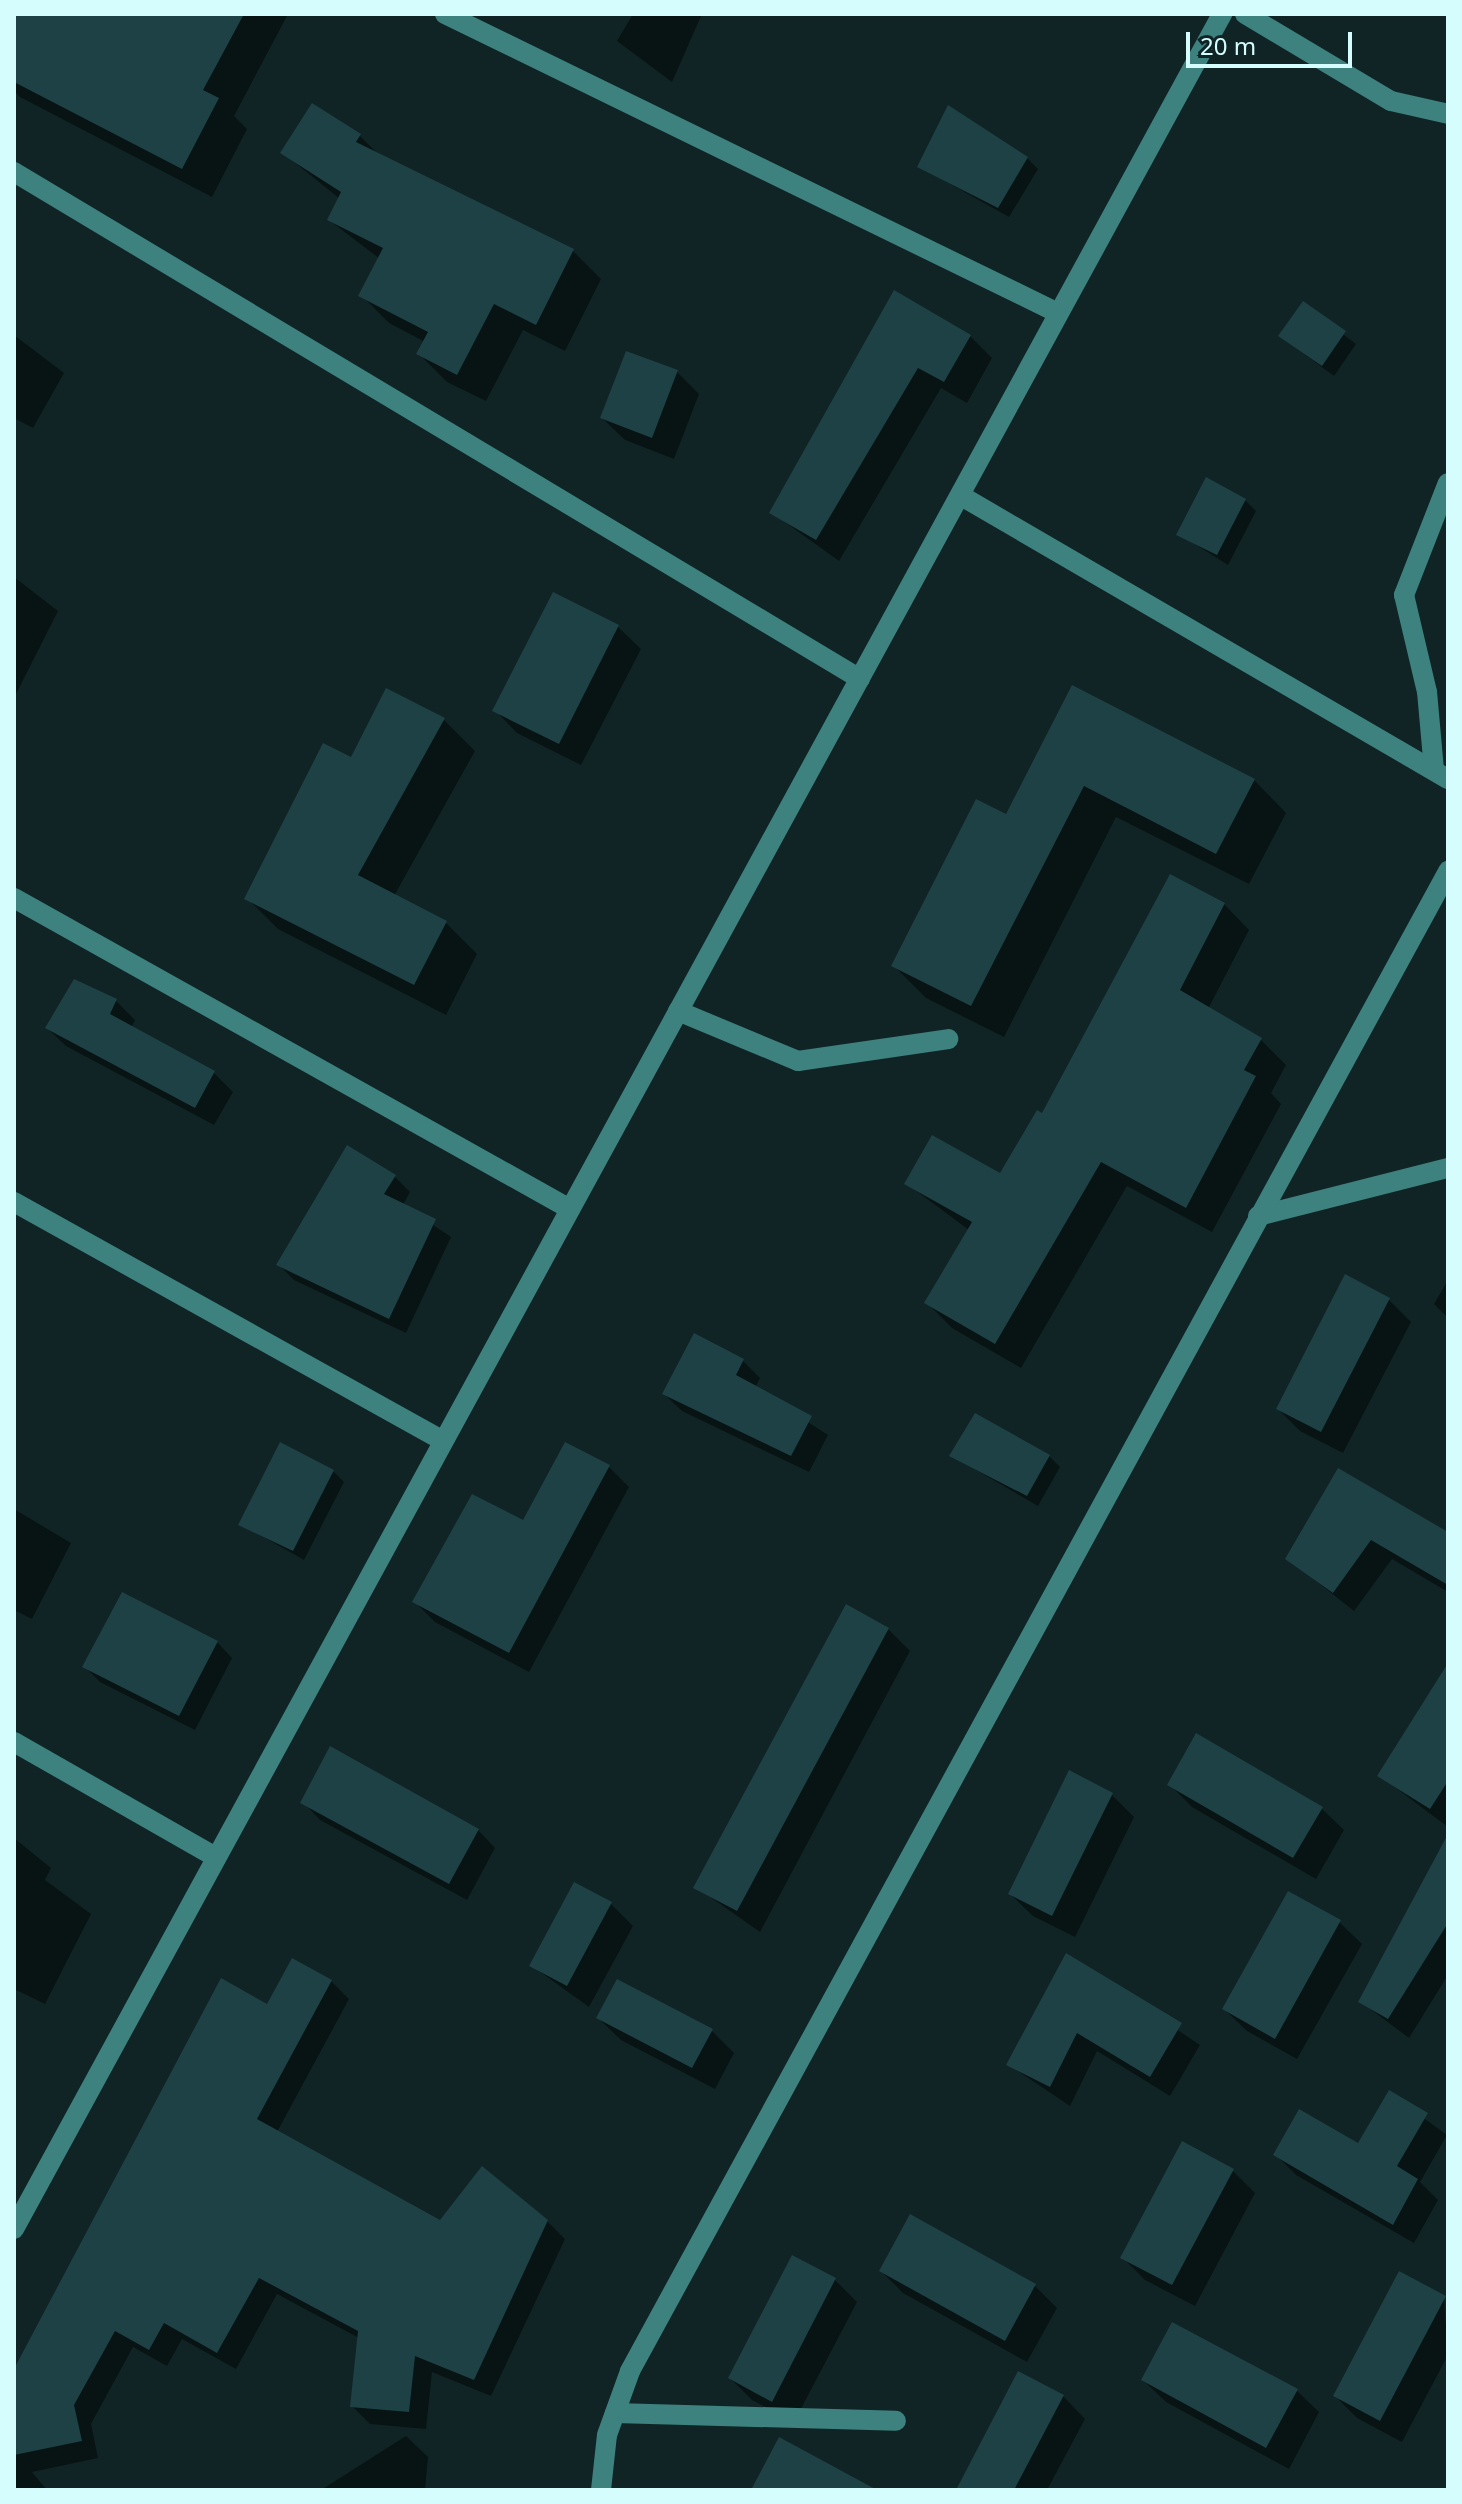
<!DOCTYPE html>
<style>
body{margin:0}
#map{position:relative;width:1462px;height:2504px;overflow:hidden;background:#102425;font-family:"Noto Sans",sans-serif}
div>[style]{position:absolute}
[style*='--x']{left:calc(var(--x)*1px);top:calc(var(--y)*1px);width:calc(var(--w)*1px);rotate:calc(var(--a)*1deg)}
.shadow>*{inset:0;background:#0007}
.building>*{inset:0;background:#1d4145}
.minor>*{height:20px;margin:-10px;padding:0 10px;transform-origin:10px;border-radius:10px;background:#3d827e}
span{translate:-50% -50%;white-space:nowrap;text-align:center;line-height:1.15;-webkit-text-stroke:8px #102425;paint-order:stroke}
.frame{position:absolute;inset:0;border:16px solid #d6fdfd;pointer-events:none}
.scale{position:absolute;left:1186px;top:32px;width:166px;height:36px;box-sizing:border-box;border:4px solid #d6fdfd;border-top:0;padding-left:10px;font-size:24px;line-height:28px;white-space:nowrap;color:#d6fdfd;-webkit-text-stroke:6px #102425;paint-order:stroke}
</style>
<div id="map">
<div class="shadow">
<i style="clip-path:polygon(20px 14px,288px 14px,234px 116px,247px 129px,212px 197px,20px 97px,14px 91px)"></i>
<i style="clip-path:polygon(633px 14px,702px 14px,672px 82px,617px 41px)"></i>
<i style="clip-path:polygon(360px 136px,379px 155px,573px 251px,601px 279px,565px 351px,523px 330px,486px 401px,447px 382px,419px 354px,425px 342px,389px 323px,361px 295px,380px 259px,329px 220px,340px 199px,283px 153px)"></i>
<i style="clip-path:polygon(1027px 158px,1038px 169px,1009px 217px,920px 167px)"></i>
<i style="clip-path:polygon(895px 293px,970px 336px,992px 358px,967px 403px,941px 388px,839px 561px,771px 512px)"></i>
<i style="clip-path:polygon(1303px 304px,1356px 344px,1334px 376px,1280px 336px)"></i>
<i style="clip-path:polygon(14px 335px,64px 373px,33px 428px,14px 418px)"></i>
<i style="clip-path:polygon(677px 372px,699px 394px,674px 459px,625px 440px,602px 418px)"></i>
<i style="clip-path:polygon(1245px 500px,1256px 511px,1228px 565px,1179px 534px)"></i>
<i style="clip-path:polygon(14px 577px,58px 611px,14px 698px)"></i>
<i style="clip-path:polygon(554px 594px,618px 627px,641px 649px,581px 765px,517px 733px,495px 710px)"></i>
<i style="clip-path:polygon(1073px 688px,1254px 780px,1286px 813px,1249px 884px,1116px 817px,1004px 1037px,926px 998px,893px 965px,1007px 816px)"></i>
<i style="clip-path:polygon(444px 720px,475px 751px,394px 896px,446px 923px,477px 954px,446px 1015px,278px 929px,247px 898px,352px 760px)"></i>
<i style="clip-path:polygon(1224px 904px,1249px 930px,1208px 1009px,1261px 1040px,1286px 1065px,1271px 1093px,1281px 1104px,1212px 1232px,1127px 1186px,1021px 1368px,952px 1328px,927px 1303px,969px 1230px,907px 1184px,1001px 1176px,1043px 1116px)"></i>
<i style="clip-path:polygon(75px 981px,116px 1001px,135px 1020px,131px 1028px,214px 1073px,233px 1092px,214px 1125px,66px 1046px,47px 1028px)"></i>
<i style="clip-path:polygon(347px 1148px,396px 1178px,377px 1202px,396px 1178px,410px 1192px,403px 1205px,451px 1237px,406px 1333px,294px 1280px,278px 1264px)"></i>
<i style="clip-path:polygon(1346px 1277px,1389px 1300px,1411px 1322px,1343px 1453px,1300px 1431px,1278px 1409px)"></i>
<i style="clip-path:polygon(1448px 1280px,1448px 1318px,1434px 1304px)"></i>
<i style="clip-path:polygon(743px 1361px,760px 1378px,755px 1388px,828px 1435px,809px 1472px,682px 1411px,664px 1394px)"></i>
<i style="clip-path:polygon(952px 1456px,1049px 1456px,1060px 1467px,1038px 1506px)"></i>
<i style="clip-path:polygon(609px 1467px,629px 1487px,529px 1672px,435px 1622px,415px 1602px)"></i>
<i style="clip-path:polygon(1338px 1470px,1448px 1534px,1448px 1592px,1392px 1559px,1354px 1611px,1287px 1558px)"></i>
<i style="clip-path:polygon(333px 1471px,344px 1482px,304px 1560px,241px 1524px)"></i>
<i style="clip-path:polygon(14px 1509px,71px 1543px,32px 1619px,14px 1610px)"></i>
<i style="clip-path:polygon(888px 1629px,910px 1651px,760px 1932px,696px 1887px)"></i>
<i style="clip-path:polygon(217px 1642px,232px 1658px,195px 1730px,100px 1682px,85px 1667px)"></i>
<i style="clip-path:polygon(1448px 1667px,1448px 1827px,1380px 1776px)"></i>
<i style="clip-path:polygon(1169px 1784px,1321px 1808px,1344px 1830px,1316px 1879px,1192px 1807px)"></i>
<i style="clip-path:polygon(1112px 1795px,1134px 1817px,1075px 1937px,1033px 1916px,1010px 1894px)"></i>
<i style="clip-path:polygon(303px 1802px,478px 1830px,495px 1848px,467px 1900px,320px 1820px)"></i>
<i style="clip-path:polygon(14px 1838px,51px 1868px,45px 1880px,91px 1914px,45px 2004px,14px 1989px)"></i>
<i style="clip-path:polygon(1448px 1841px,1448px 1975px,1409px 2038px,1361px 2002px)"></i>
<i style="clip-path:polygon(611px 1904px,633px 1926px,589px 2007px,532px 1966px)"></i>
<i style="clip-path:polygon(1339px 1922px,1362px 1944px,1297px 2059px,1247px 2031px,1224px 2009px)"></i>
<i style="clip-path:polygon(1067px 1956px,1200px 2045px,1170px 2096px,1097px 2051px,1070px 2106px,1009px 2065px)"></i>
<i style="clip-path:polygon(331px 1981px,349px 1999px,277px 2132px,440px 2222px,547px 2221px,565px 2239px,491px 2396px,432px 2372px,426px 2429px,370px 2424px,352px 2406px,359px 2338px,277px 2294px,236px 2369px,182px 2339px,167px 2366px,133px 2347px,91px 2424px,98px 2458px,32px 2472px,47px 2490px,14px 2490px,14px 2370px,268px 2006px)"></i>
<i style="clip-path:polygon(598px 2018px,712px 2031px,734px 2053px,715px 2089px,621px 2040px)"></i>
<i style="clip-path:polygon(1389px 2093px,1447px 2135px,1420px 2182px,1438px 2200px,1414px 2243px,1296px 2175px,1276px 2155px,1358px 2146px)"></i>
<i style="clip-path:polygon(1233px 2171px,1255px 2193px,1195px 2306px,1145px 2280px,1123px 2258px)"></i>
<i style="clip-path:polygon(881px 2271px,1035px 2286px,1057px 2308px,1027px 2362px,903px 2293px)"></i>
<i style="clip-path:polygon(835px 2280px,857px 2302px,794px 2422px,752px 2400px,730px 2378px)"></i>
<i style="clip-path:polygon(1444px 2298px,1448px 2355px,1402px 2442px,1357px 2418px,1335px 2396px)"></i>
<i style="clip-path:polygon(1143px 2380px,1296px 2390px,1319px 2412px,1289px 2469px,1166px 2402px)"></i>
<i style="clip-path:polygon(1063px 2396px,1085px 2419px,1047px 2490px,958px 2490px)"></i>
<i style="clip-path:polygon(406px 2436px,428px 2457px,425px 2490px,321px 2490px)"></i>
</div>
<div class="building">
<i style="clip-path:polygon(14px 14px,244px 14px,203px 90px,219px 98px,182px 169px,14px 82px)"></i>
<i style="clip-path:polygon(312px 103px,361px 134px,356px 142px,574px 249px,536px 325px,494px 304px,457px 375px,416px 354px,428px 332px,358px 296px,383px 248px,327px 220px,341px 192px,280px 153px)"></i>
<i style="clip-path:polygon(948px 105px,1028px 157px,998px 208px,917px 167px)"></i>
<i style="clip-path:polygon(894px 290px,971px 335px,944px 382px,918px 368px,816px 540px,769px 513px)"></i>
<i style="clip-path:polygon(1303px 301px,1346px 331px,1322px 366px,1278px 336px)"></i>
<i style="clip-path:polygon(626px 351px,678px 370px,652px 438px,600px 418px)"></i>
<i style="clip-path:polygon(1206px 477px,1246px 499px,1217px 555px,1176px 535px)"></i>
<i style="clip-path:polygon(553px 592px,619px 625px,559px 744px,492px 711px)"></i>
<i style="clip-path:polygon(1072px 685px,1255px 779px,1216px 854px,1084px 786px,971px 1006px,891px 966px,976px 799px,1006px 814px)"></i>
<i style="clip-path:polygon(386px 688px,445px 718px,358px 875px,447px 921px,414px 985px,244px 899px,323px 743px,351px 757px)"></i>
<i style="clip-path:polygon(1170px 874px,1225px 903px,1180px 990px,1262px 1038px,1244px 1070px,1256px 1076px,1186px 1208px,1101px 1162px,995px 1344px,924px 1303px,972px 1222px,904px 1184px,932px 1135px,1000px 1173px,1037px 1110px,1042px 1113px)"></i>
<i style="clip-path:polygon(74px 979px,117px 999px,110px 1014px,215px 1071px,195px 1108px,45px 1028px)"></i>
<i style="clip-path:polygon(347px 1145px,396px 1175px,384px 1194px,436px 1219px,389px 1319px,276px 1265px)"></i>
<i style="clip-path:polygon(1345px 1274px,1390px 1298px,1321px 1432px,1276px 1409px)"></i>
<i style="clip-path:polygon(694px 1333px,744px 1359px,736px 1375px,812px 1416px,791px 1456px,662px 1394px)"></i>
<i style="clip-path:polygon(975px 1413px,1050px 1455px,1027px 1496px,949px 1456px)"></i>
<i style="clip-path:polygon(280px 1442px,334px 1470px,293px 1551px,238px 1525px)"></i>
<i style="clip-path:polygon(565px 1442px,610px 1465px,509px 1653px,412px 1602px,472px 1494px,523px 1520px)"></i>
<i style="clip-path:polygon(1338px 1468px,1448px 1532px,1448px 1585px,1371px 1540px,1333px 1593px,1285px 1559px)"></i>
<i style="clip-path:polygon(122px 1592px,218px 1641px,179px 1716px,82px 1667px)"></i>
<i style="clip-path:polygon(846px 1604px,889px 1628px,737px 1911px,693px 1888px)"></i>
<i style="clip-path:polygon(1448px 1663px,1448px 1781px,1430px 1809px,1377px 1776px)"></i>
<i style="clip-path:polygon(1196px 1733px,1323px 1807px,1293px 1858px,1167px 1785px)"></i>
<i style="clip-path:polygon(330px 1746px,479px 1829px,449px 1884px,300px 1803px)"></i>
<i style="clip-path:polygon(1069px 1770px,1113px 1793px,1052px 1916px,1008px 1894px)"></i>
<i style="clip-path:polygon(1448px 1834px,1448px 1923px,1388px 2019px,1358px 2002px)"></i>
<i style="clip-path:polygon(574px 1882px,612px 1902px,567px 1986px,529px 1966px)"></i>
<i style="clip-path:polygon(1288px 1891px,1341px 1920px,1275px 2039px,1222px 2009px)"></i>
<i style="clip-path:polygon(1066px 1953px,1182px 2023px,1150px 2077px,1077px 2033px,1050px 2087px,1006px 2065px)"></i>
<i style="clip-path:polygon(292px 1958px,332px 1980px,257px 2119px,440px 2220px,482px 2166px,548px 2220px,474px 2380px,415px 2356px,409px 2412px,350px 2407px,358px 2331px,259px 2278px,217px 2353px,164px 2323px,149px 2350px,115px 2331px,74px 2405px,82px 2441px,14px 2455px,14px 2369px,221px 1978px,267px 2004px)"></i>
<i style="clip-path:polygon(617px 1979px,713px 2029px,692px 2068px,596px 2018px)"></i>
<i style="clip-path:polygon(1389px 2090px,1428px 2113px,1397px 2166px,1418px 2179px,1393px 2225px,1273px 2155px,1299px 2109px,1358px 2143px)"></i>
<i style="clip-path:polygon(1182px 2141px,1234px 2169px,1172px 2285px,1120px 2258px)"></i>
<i style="clip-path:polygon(910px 2214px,1036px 2284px,1005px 2341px,879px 2271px)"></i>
<i style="clip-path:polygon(792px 2255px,836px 2278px,772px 2402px,728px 2378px)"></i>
<i style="clip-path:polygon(1399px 2271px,1446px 2296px,1380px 2421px,1333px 2396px)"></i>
<i style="clip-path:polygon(1172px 2322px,1298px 2389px,1266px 2448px,1141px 2380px)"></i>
<i style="clip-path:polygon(1018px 2371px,1064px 2395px,1014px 2490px,956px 2490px)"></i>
<i style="clip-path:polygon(779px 2437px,877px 2490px,751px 2490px)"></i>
</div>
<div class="minor">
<i style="--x:445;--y:14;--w:678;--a:26"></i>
<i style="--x:1245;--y:14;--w:170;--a:30.8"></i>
<i style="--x:1391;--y:101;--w:58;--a:12.8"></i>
<i style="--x:14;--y:172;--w:986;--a:30.93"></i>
<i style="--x:963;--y:497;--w:561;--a:30.18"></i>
<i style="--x:1434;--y:770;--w:78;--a:-95.1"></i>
<i style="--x:1427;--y:692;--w:100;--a:-103.3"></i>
<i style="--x:1404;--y:595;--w:120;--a:-68.6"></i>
<i style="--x:14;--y:898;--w:637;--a:29.22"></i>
<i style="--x:678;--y:1011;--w:130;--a:22.6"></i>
<i style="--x:798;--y:1061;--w:152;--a:-8.3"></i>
<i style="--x:14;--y:1202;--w:491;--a:29.1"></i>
<i style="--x:1258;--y:1216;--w:196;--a:-14.2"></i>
<i style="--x:14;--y:1742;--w:232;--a:29.7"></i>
<i style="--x:14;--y:2229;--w:2523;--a:-61.39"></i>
<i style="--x:615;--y:2413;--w:281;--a:1.6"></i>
<i style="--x:601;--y:2490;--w:55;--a:-83.8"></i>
<i style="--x:607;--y:2435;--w:68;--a:-70.2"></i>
<i style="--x:630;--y:2371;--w:1709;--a:-61.39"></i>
</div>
<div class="frame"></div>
<div class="scale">20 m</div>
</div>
